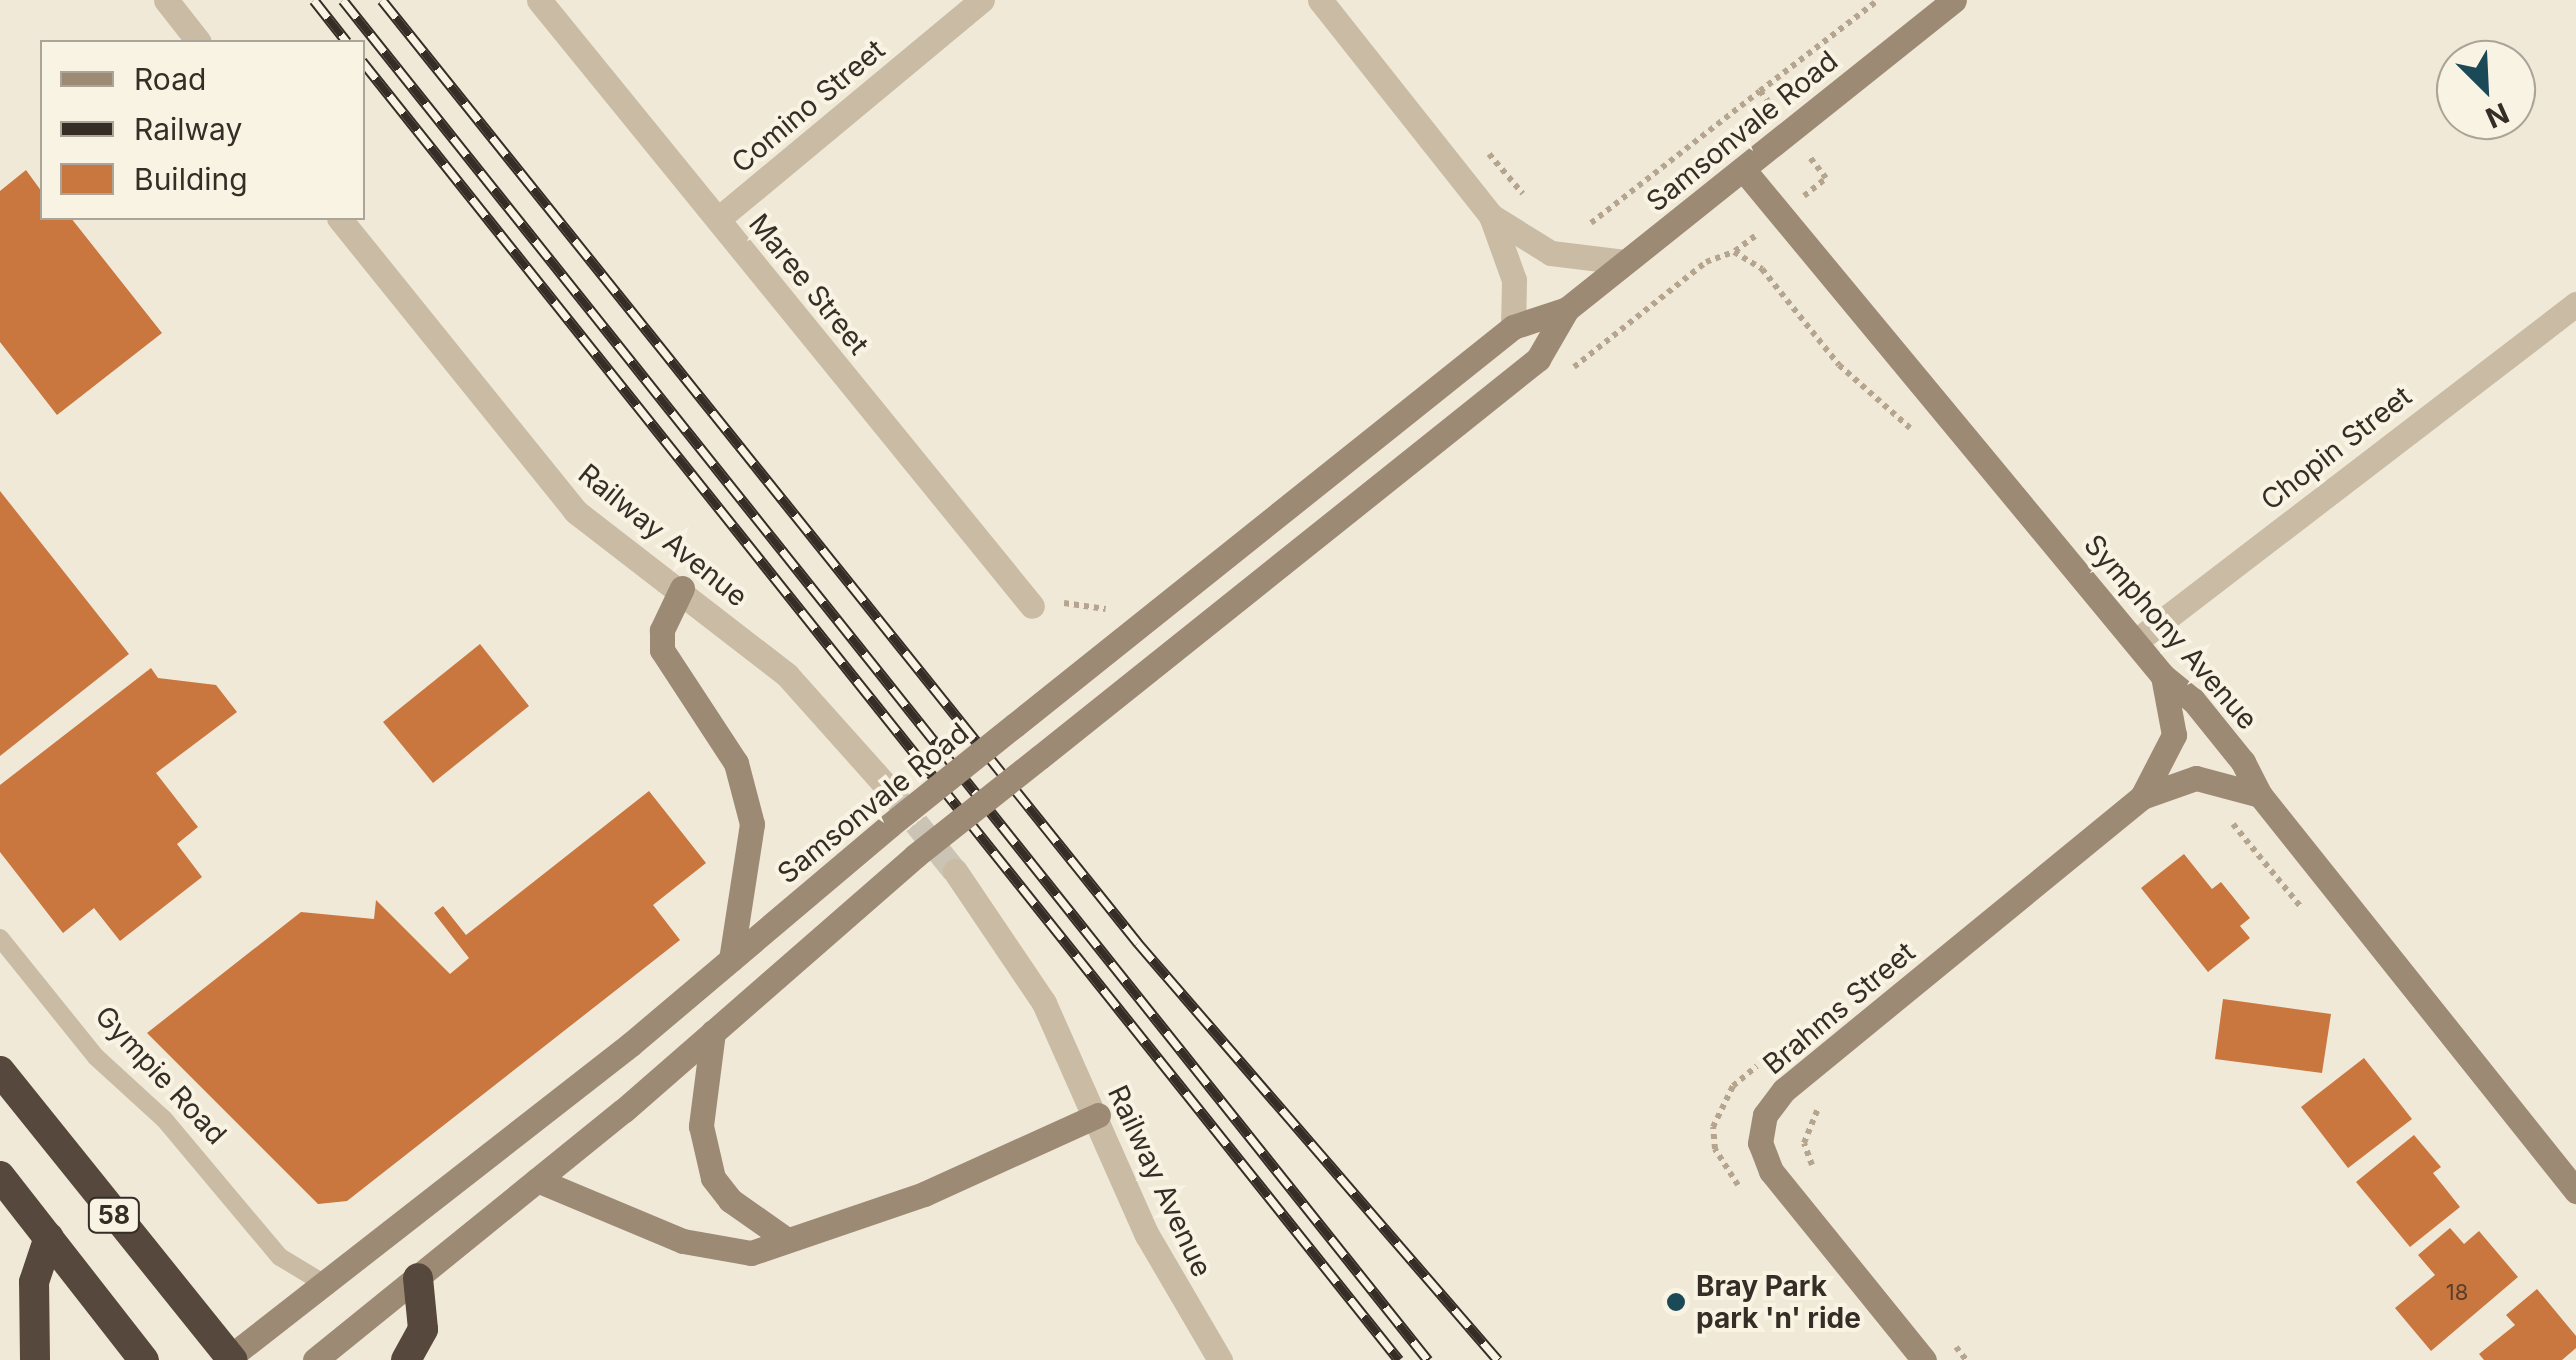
<!DOCTYPE html>
<style>
body{margin:0}
#map{position:relative;width:2576px;height:1360px;overflow:hidden;background:#f1e9d8;font-family:Inter,sans-serif}
div>[style]{position:absolute}
[style*='--x']{left:calc(var(--x)*1px);top:calc(var(--y)*1px);width:calc(var(--w)*1px);rotate:calc(var(--a)*1deg)}
.building>*{inset:0;background:#c9763f}
.street-tunnel>*{height:25px;margin-top:-12.5px;transform-origin:0;background:repeating-linear-gradient(90deg,#cbc3b4 0 25px,transparent 0 37px)}
.path>*{height:6px;margin-top:-3px;transform-origin:0;background:repeating-linear-gradient(90deg,#b5a58e 0 5px,transparent 0 10px)}
.lane>*{height:18px;margin:-9px;padding:0 9px;transform-origin:9px;border-radius:9px;background:#c9bba4}
.street>*{height:25px;margin:-12.5px;padding:0 12.5px;transform-origin:12.5px;border-radius:12.5px;background:#c9bba4}
.secondary>*{height:25px;margin:-12.5px;padding:0 12.5px;transform-origin:12.5px;border-radius:12.5px;background:#9d8a75}
.highway>*{height:30px;margin:-15px;padding:0 15px;transform-origin:15px;border-radius:15px;background:#56483c}
.rail>*{height:11px;margin-top:-5.5px;transform-origin:0;background:repeating-linear-gradient(90deg,#f9f3e4 0 22px,#352d26 0 44px);box-sizing:border-box;border-block:2px solid #352d26}
.secondary-bridge>*{height:25px;margin:-12.5px;padding:0 12.5px;transform-origin:12.5px;border-radius:12.5px;background:#9d8a75}
.dots>*{width:28px;height:28px;translate:-50% -50%;box-sizing:border-box;border:5px solid #f9f3e4;border-radius:50%}
span{translate:-50% -50%;white-space:nowrap;text-align:center;line-height:1.15;-webkit-text-stroke:8px #f9f3e4;paint-order:stroke}
.number-label{font-size:22px;color:#5a3f2c}
.number-label span{-webkit-text-stroke-width:0}
.shield-label span{padding:2px 8px;background:#f9f3e4;border:2px solid;border-radius:8px;-webkit-text-stroke-width:0}
.shield-label{font-size:25px;color:#352d26;font-weight:700}
.street-label{font-size:28px;color:#352d26}
.poi-label{font-size:28px;color:#352d26;font-weight:700}
.left{translate:0 -50%;text-align:left}
.legend{position:absolute;left:40px;top:40px;width:325px;height:180px;box-sizing:border-box;background:#f9f3e4;border:2px solid #aba498;margin:0;padding:12px 18px;list-style:none;font-size:30px;color:#352d26}
.legend li{display:flex;align-items:center;gap:20px;height:50px}
.legend b{width:50px;border:2px solid #aba498}
.north{position:absolute;left:2436px;top:40px;width:100px;height:100px;box-sizing:border-box;background:#f9f3e4;border:2px solid #aba498;border-radius:50%;rotate:156deg;font-size:28px;font-weight:700;line-height:40px;text-align:center;color:#352d26}
.north::after{content:'';display:block;margin:auto;width:35px;height:45px;background:#1b4957;clip-path:polygon(50% 0,100% 100%,50% 72%,0 100%)}
</style>
<div id="map">
<div class="building">
<i style="clip-path:polygon(26px 170px,42px 192px,42px 218px,71px 218px,162px 333px,57px 415px,0 342px,0 191px)"></i>
<i style="clip-path:polygon(0 491px,129px 654px,0 756px)"></i>
<i style="clip-path:polygon(480px 644px,529px 706px,433px 783px,383px 722px)"></i>
<i style="clip-path:polygon(151px 668px,158px 678px,216px 685px,237px 712px,156px 773px,198px 827px,177px 844px,202px 877px,120px 941px,94px 908px,63px 933px,0 852px,0 785px)"></i>
<i style="clip-path:polygon(649px 791px,706px 863px,653px 905px,680px 940px,347px 1201px,318px 1204px,147px 1033px,301px 912px,374px 919px,376px 900px,450px 974px,469px 958px,434px 913px,443px 906px,466px 935px)"></i>
<i style="clip-path:polygon(2184px 854px,2212px 889px,2221px 882px,2250px 918px,2240px 926px,2250px 938px,2208px 972px,2141px 888px)"></i>
<i style="clip-path:polygon(2223px 999px,2331px 1014px,2322px 1073px,2215px 1059px)"></i>
<i style="clip-path:polygon(2364px 1058px,2412px 1119px,2348px 1168px,2301px 1107px)"></i>
<i style="clip-path:polygon(2414px 1135px,2441px 1167px,2433px 1173px,2460px 1207px,2410px 1247px,2356px 1182px)"></i>
<i style="clip-path:polygon(2450px 1228px,2464px 1244px,2479px 1231px,2518px 1277px,2431px 1351px,2395px 1308px,2435px 1275px,2418px 1255px)"></i>
<i style="clip-path:polygon(2537px 1289px,2576px 1336px,2576px 1348px,2562px 1360px,2484px 1360px,2479px 1354px,2515px 1325px,2506px 1315px)"></i>
</div>
<div class="street-tunnel">
<i style="--x:893;--y:794;--w:99;--a:51.2"></i>
</div>
<div class="path">
<i style="--x:1760;--y:91;--w:149;--a:-37.6"></i>
<i style="--x:1489;--y:154;--w:52;--a:49.6"></i>
<i style="--x:1804;--y:196;--w:28;--a:-39"></i>
<i style="--x:1826;--y:178;--w:29;--a:-128"></i>
<i style="--x:1591;--y:223;--w:214;--a:-38"></i>
<i style="--x:1760;--y:91;--w:18;--a:52"></i>
<i style="--x:1755;--y:236;--w:26;--a:143"></i>
<i style="--x:1734;--y:252;--w:33;--a:31"></i>
<i style="--x:1762;--y:269;--w:123;--a:51.3"></i>
<i style="--x:1839;--y:365;--w:95;--a:41.6"></i>
<i style="--x:1574;--y:367;--w:169;--a:-38.5"></i>
<i style="--x:1706;--y:262;--w:30;--a:-20"></i>
<i style="--x:1064;--y:603;--w:42;--a:8.1"></i>
<i style="--x:2233;--y:824;--w:106;--a:50.7"></i>
<i style="--x:1812;--y:1165;--w:23;--a:-110"></i>
<i style="--x:1804;--y:1143;--w:38;--a:-68"></i>
<i style="--x:1738;--y:1185;--w:43;--a:-122.6"></i>
<i style="--x:1715;--y:1149;--w:22;--a:-95"></i>
<i style="--x:1713;--y:1127;--w:46;--a:-64"></i>
<i style="--x:1733;--y:1086;--w:31;--a:-40"></i>
<i style="--x:1956;--y:1347;--w:16;--a:52"></i>
</div>
<div class="lane">
<i style="--x:0;--y:938;--w:153;--a:51.1"></i>
<i style="--x:96;--y:1057;--w:92;--a:42.4"></i>
<i style="--x:164;--y:1119;--w:180;--a:50"></i>
<i style="--x:280;--y:1257;--w:56;--a:31.1"></i>
</div>
<div class="street">
<i style="--x:166;--y:0;--w:53;--a:51.8"></i>
<i style="--x:539;--y:0;--w:781;--a:50.87"></i>
<i style="--x:1320;--y:0;--w:275;--a:51.6"></i>
<i style="--x:1491;--y:216;--w:68;--a:70.2"></i>
<i style="--x:1514;--y:280;--w:47;--a:91.2"></i>
<i style="--x:1491;--y:216;--w:70;--a:31.7"></i>
<i style="--x:1551;--y:253;--w:74;--a:7"></i>
<i style="--x:339;--y:218;--w:376;--a:51.1"></i>
<i style="--x:575;--y:511;--w:268;--a:37.7"></i>
<i style="--x:787;--y:675;--w:154;--a:48.2"></i>
<i style="--x:718;--y:219;--w:343;--a:-39.7"></i>
<i style="--x:2135;--y:642;--w:556;--a:-37.47"></i>
<i style="--x:955;--y:871;--w:159;--a:56"></i>
<i style="--x:1044;--y:1003;--w:254;--a:66.1"></i>
<i style="--x:1147;--y:1235;--w:145;--a:59.7"></i>
</div>
<div class="secondary">
<i style="--x:1743;--y:169;--w:658;--a:50.36"></i>
<i style="--x:2163;--y:676;--w:38;--a:39"></i>
<i style="--x:2193;--y:700;--w:80;--a:51.1"></i>
<i style="--x:2243;--y:762;--w:37;--a:63"></i>
<i style="--x:2260;--y:795;--w:507;--a:51.41"></i>
<i style="--x:682;--y:588;--w:47;--a:115.5"></i>
<i style="--x:662;--y:630;--w:20;--a:90"></i>
<i style="--x:662;--y:650;--w:135;--a:56.8"></i>
<i style="--x:736;--y:763;--w:63;--a:75.3"></i>
<i style="--x:752;--y:824;--w:137;--a:98.8"></i>
<i style="--x:1015;--y:725;--w:638;--a:-38.63"></i>
<i style="--x:1513;--y:327;--w:57;--a:-18.4"></i>
<i style="--x:1567;--y:309;--w:495;--a:-38.6"></i>
<i style="--x:1040;--y:757;--w:638;--a:-38.63"></i>
<i style="--x:1538;--y:359;--w:58;--a:-59.9"></i>
<i style="--x:2142;--y:797;--w:57;--a:-19.4"></i>
<i style="--x:2196;--y:778;--w:66;--a:14.9"></i>
<i style="--x:713;--y:1032;--w:95;--a:97.3"></i>
<i style="--x:701;--y:1126;--w:53;--a:77"></i>
<i style="--x:713;--y:1178;--w:28;--a:52"></i>
<i style="--x:730;--y:1200;--w:66;--a:35.1"></i>
<i style="--x:537;--y:1180;--w:158;--a:22.7"></i>
<i style="--x:683;--y:1241;--w:69;--a:10"></i>
<i style="--x:751;--y:1253;--w:183;--a:-18.8"></i>
<i style="--x:924;--y:1194;--w:191;--a:-24.4"></i>
<i style="--x:226;--y:1360;--w:514;--a:-37.96"></i>
<i style="--x:631;--y:1044;--w:339;--a:-40.2"></i>
<i style="--x:315;--y:1360;--w:396;--a:-39"></i>
<i style="--x:623;--y:1111;--w:388;--a:-41.1"></i>
<i style="--x:1924;--y:1360;--w:243;--a:-129"></i>
<i style="--x:1771;--y:1171;--w:30;--a:-111"></i>
<i style="--x:1760;--y:1143;--w:28;--a:-80"></i>
<i style="--x:1765;--y:1115;--w:31;--a:-53"></i>
<i style="--x:1784;--y:1090;--w:463;--a:-39.3"></i>
<i style="--x:2142;--y:797;--w:70;--a:-62.7"></i>
<i style="--x:2174;--y:735;--w:60;--a:-100.6"></i>
</div>
<div class="highway">
<i style="--x:0;--y:1071;--w:371;--a:51.2"></i>
<i style="--x:0;--y:1176;--w:234;--a:52"></i>
<i style="--x:35;--y:1360;--w:78;--a:-90.7"></i>
<i style="--x:34;--y:1282;--w:47;--a:-71.6"></i>
<i style="--x:406;--y:1360;--w:35;--a:-61"></i>
<i style="--x:423;--y:1329;--w:51;--a:-95.6"></i>
</div>
<div class="rail">
<i style="--x:314;--y:0;--w:53;--a:51.8"></i>
<i style="--x:343;--y:0;--w:1740;--a:51.42"></i>
<i style="--x:382;--y:0;--w:1209;--a:51.28"></i>
<i style="--x:1138;--y:943;--w:551;--a:49.2"></i>
<i style="--x:362;--y:61;--w:1662;--a:51.4"></i>
</div>
<div class="secondary-bridge">
<i style="--x:890;--y:825;--w:160;--a:-38.7"></i>
<i style="--x:915;--y:856;--w:159;--a:-38.4"></i>
</div>
<div class="dots">
<i style="left:1676px;top:1302px;background:#1b4957"></i>
</div>
<div class="number-label">
<span style="left:2457px;top:1293px">18</span>
</div>
<div class="shield-label">
<span style="left:114px;top:1215px">58</span>
</div>
<div class="street-label">
<span style="left:808px;top:106px;rotate:-40deg">Comino Street</span>
<span style="left:1742px;top:131px;rotate:-39deg">Samsonvale Road</span>
<span style="left:809px;top:284px;rotate:51deg">Maree Street</span>
<span style="left:2336px;top:448px;rotate:-38deg">Chopin Street</span>
<span style="left:663px;top:535px;rotate:39deg">Railway Avenue</span>
<span style="left:2171px;top:632px;rotate:49deg">Symphony Avenue</span>
<span style="left:873px;top:803px;rotate:-39deg">Samsonvale Road</span>
<span style="left:1839px;top:1008px;rotate:-40deg">Brahms Street</span>
<span style="left:161px;top:1075px;rotate:47deg">Gympie Road</span>
<span style="left:1160px;top:1181px;rotate:65deg">Railway Avenue</span>
</div>
<div class="poi-label">
<span class="left" style="left:1696px;top:1302px">Bray Park<br>park 'n' ride</span>
</div>
<ul class="legend">
<li><b style="height:12px;background:#9d8a75"></b>Road</li>
<li><b style="height:12px;background:#352d26"></b>Railway</li>
<li><b style="height:28px;background:#c9763f"></b>Building</li>
</ul>
<div class="north">N</div>
</div>
